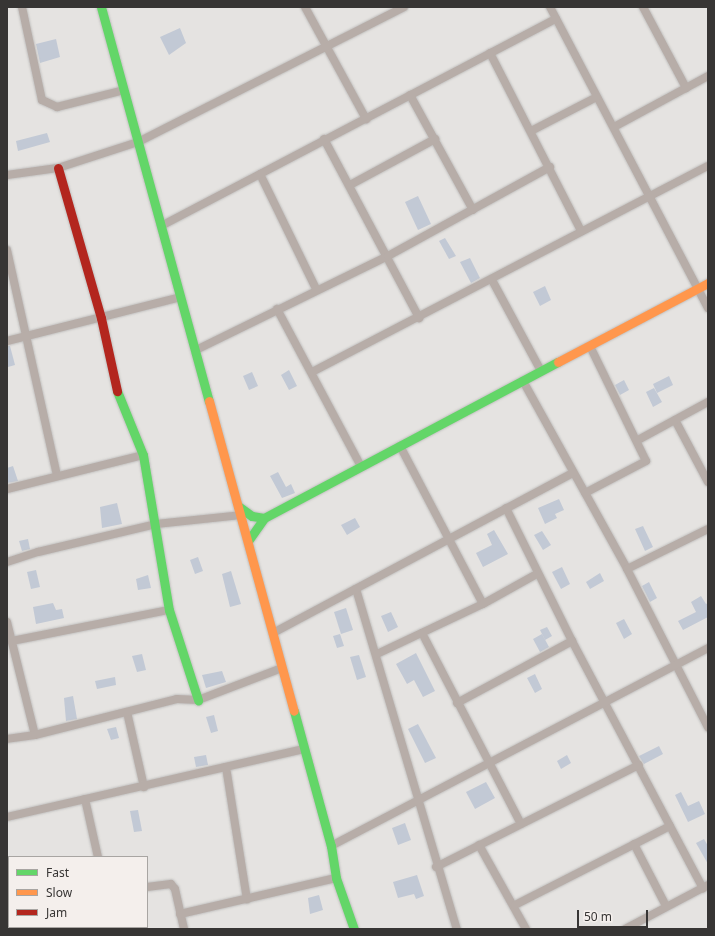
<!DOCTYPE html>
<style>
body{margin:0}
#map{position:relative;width:715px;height:936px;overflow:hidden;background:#e5e3e1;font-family:"Noto Sans",sans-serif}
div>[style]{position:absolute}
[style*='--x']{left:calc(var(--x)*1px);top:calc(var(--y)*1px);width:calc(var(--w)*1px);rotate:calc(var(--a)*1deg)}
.building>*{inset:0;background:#c2c9d5}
.roads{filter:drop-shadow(0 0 1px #c1c0bf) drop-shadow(0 0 1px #c1c0bf)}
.street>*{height:8px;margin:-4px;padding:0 4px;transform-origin:4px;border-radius:4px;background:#b7ada8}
.fast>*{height:9px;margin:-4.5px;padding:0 4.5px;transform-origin:4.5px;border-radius:4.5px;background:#63d668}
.slow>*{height:9px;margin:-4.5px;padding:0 4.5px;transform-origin:4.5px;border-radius:4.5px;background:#ff974d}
.jam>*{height:9px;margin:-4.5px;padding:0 4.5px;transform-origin:4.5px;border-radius:4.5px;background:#b3261e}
span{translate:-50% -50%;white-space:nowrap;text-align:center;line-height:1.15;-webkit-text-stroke:4px #f4efec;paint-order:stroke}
.frame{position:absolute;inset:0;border:8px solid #373534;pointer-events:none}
.legend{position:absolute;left:8px;top:856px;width:140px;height:72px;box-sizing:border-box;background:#f4efec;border:1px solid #a8a5a2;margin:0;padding:5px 7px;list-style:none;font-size:12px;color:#373534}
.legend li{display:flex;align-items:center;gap:8px;height:20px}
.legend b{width:20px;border:1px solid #a8a5a2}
.scale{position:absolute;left:577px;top:910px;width:71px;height:18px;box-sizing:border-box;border:2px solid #373534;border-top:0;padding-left:5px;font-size:12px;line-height:14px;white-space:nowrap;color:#373534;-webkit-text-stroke:3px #f4efec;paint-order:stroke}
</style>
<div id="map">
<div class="building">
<i style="clip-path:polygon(180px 28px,186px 43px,169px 55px,160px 37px)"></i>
<i style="clip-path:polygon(56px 39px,60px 57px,40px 63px,36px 44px)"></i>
<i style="clip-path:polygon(47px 133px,50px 142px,18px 151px,16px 141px)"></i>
<i style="clip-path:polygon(418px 196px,431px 224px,418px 230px,405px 202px)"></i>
<i style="clip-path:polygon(445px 238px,456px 256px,449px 259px,439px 241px)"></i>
<i style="clip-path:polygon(470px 258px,480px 278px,471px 283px,460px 262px)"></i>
<i style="clip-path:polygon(545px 286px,551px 300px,540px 306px,533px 292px)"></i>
<i style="clip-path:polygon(7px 346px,10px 346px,15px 365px,8px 367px)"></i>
<i style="clip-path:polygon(289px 370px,297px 386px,289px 390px,281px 375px)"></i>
<i style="clip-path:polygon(252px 372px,258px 386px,249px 390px,243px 376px)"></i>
<i style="clip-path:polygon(669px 376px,673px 385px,657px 393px,653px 384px)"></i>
<i style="clip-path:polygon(624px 380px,629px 390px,620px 395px,615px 385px)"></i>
<i style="clip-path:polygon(654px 388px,662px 402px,653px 407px,646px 392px)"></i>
<i style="clip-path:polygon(13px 466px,18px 481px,7px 483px,7px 468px)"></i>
<i style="clip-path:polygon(278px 472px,286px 487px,291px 484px,295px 493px,282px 498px,270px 476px)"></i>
<i style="clip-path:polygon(559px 499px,564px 510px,555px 514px,557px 518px,545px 524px,538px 508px)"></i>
<i style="clip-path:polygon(117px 503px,122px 524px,102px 528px,100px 507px)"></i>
<i style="clip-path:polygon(355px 518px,360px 527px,347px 535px,341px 525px)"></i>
<i style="clip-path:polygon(643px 526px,653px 547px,645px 551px,635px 529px)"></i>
<i style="clip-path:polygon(494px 530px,508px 554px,483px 567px,476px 553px,492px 545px,487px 534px)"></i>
<i style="clip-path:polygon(542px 531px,551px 545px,543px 550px,534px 535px)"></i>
<i style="clip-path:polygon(28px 539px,30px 549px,22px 551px,19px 541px)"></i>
<i style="clip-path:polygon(198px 557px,203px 571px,195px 574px,190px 560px)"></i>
<i style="clip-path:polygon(562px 567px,570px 584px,561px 589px,552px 572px)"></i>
<i style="clip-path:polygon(36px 570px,40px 587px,31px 589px,27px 572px)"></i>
<i style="clip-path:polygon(231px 571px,241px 604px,230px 607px,222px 574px)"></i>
<i style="clip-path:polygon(600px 573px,604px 581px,590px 589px,586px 582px)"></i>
<i style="clip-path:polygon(148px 575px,151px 588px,138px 590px,136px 579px)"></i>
<i style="clip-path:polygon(649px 582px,657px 598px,650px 602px,642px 586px)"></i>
<i style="clip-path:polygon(701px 596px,706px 604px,708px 603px,708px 617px,683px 630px,678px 621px,696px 612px,691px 602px)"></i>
<i style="clip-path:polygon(53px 603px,56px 610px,62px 609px,64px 618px,36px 624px,33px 607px)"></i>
<i style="clip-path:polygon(346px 608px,353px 630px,341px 634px,334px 612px)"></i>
<i style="clip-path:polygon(391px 612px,398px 627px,388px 632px,381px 616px)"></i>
<i style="clip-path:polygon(624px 619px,632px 634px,624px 639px,616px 623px)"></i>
<i style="clip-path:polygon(547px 627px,552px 636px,545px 640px,540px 630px)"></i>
<i style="clip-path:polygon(340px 634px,344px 646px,337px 648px,333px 636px)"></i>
<i style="clip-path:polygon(542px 634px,549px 647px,540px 652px,533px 639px)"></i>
<i style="clip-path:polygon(416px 653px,435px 691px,423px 697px,414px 680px,407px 684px,396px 664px)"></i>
<i style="clip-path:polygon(142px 654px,146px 670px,137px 672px,132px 656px)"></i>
<i style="clip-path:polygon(359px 655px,366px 677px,357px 680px,350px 657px)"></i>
<i style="clip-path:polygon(222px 671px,226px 682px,206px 688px,202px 675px)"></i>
<i style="clip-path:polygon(535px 674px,542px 689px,535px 693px,527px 678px)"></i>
<i style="clip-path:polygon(115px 677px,116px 685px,97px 689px,95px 681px)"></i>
<i style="clip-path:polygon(73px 696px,77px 719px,66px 721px,64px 698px)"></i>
<i style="clip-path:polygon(214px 715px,218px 731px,211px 733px,206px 717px)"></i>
<i style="clip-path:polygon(418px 724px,436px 758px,425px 763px,408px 729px)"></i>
<i style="clip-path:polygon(116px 727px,119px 738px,111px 740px,107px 729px)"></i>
<i style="clip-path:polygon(659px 746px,663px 754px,644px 764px,639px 756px)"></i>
<i style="clip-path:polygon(206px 755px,208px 765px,196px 767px,194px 757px)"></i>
<i style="clip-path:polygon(567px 755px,571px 763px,561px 769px,557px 761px)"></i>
<i style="clip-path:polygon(486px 782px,495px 798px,475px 809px,466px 792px)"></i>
<i style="clip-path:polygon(681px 792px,688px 806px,699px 801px,705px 814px,688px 822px,675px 795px)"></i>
<i style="clip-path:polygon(138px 810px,142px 831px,134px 832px,130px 811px)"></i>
<i style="clip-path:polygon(405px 823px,411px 840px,398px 845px,392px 828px)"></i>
<i style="clip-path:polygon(704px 839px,708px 846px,708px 864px,696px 843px)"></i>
<i style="clip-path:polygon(417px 875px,424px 896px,416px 899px,414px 894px,398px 898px,393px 882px)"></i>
<i style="clip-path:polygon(319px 895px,323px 910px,310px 914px,308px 898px)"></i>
</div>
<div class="roads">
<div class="street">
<i style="--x:22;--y:7;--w:95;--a:77.9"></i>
<i style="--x:42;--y:100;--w:17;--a:25"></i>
<i style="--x:57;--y:107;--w:69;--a:-14.2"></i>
<i style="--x:305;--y:7;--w:128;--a:61.4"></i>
<i style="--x:550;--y:7;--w:340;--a:62.3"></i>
<i style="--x:643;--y:7;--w:92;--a:62"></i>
<i style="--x:490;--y:53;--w:200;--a:62.9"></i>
<i style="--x:410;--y:95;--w:131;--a:61.3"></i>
<i style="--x:614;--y:127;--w:107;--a:-28.5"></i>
<i style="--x:531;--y:131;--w:74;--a:-27.3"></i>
<i style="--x:324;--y:139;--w:203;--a:62"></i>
<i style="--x:260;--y:174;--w:128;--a:64"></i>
<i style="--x:7;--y:175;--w:51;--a:-7.8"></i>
<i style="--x:58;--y:168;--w:84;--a:-18"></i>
<i style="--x:138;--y:142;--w:298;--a:-26.9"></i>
<i style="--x:350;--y:185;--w:97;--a:-28.4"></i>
<i style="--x:161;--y:226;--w:446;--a:-27.7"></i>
<i style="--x:7;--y:250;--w:231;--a:77.5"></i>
<i style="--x:492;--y:280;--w:103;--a:61.7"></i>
<i style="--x:277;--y:309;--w:178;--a:61.9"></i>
<i style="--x:7;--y:341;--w:179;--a:-14.2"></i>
<i style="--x:196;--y:350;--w:214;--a:-26.1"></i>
<i style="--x:388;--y:256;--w:185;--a:-28.8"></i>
<i style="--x:312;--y:372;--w:446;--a:-27.5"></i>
<i style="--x:523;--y:381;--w:215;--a:61"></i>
<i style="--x:627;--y:569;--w:178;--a:62.9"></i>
<i style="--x:675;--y:420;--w:70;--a:62"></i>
<i style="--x:638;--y:440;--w:80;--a:-28.5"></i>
<i style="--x:400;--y:446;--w:178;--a:62.3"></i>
<i style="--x:7;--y:489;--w:140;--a:-14"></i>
<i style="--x:585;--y:493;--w:69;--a:-27.7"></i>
<i style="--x:646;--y:461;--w:128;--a:-116"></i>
<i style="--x:506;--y:508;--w:148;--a:63.6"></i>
<i style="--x:572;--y:641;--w:280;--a:62.1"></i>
<i style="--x:7;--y:562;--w:33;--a:-18"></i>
<i style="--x:38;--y:552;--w:121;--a:-13.3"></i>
<i style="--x:156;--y:524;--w:85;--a:-6"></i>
<i style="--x:627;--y:569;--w:90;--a:-26.3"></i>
<i style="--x:356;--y:589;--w:355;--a:73.5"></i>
<i style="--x:7;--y:622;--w:116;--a:76.1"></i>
<i style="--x:35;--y:735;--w:28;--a:172"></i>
<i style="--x:273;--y:633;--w:340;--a:-28.1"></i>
<i style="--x:422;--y:633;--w:215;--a:62.6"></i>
<i style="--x:12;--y:641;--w:160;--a:-11.2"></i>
<i style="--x:377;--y:654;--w:117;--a:-25.3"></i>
<i style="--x:483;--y:604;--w:62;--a:-29.1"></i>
<i style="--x:457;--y:703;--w:131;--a:-28.3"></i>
<i style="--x:127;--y:712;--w:77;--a:77.2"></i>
<i style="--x:35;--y:735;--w:146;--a:-14.2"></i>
<i style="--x:177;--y:699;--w:21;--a:3"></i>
<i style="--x:198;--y:700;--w:90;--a:-20.9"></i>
<i style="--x:226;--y:767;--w:134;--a:81"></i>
<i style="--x:85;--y:799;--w:59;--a:77.4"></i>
<i style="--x:7;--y:817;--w:305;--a:-12.9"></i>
<i style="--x:634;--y:844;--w:70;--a:62.7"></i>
<i style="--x:479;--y:845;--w:96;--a:60.8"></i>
<i style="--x:331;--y:846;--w:426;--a:-27.7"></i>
<i style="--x:436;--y:867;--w:227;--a:-26.7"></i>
<i style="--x:147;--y:887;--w:24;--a:-7"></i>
<i style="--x:171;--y:884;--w:6;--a:51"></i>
<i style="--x:175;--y:889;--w:41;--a:77.3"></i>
<i style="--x:515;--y:905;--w:174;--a:-27"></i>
<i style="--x:180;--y:914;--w:160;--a:-13"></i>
<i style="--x:115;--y:927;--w:2;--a:90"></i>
<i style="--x:102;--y:929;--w:3;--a:-45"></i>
<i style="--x:625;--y:929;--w:94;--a:-27.9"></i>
</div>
<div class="fast">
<i style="--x:101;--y:7;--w:409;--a:74.7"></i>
<i style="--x:117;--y:391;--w:69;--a:67.9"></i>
<i style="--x:143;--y:455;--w:157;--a:80.5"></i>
<i style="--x:169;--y:610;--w:95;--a:72.1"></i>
<i style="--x:238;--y:506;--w:17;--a:36"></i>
<i style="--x:252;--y:516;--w:12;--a:9"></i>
<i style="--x:248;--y:541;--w:28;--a:-55"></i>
<i style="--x:264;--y:518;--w:333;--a:-28"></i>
<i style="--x:294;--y:711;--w:140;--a:74.7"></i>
<i style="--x:331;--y:846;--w:32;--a:81"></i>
<i style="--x:336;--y:878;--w:54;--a:70.6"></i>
</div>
<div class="slow">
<i style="--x:558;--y:362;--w:170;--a:-27.8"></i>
<i style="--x:209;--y:401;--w:321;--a:74.7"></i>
</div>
<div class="jam">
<i style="--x:58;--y:168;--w:156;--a:74"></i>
<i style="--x:101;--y:318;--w:75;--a:77.6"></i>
</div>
</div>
<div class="frame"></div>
<ul class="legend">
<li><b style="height:5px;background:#63d668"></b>Fast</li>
<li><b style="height:5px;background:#ff974d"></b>Slow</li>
<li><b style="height:5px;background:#b3261e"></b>Jam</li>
</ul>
<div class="scale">50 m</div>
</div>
